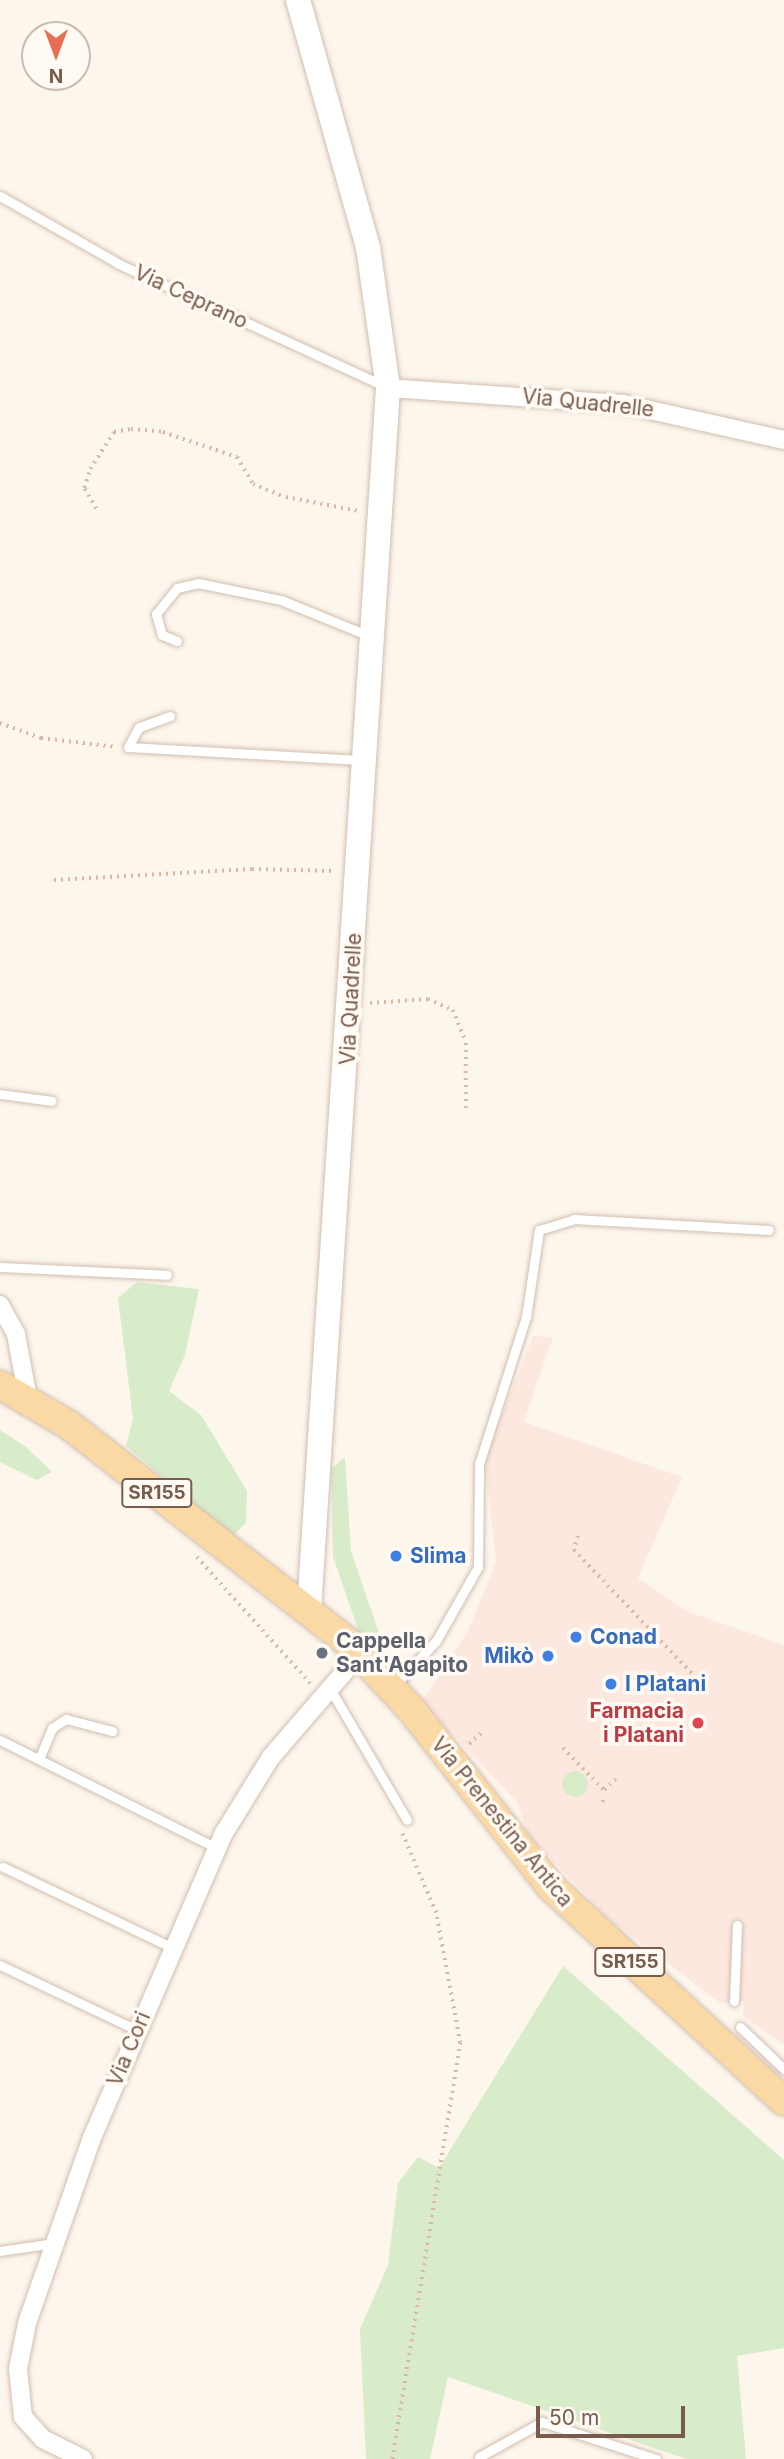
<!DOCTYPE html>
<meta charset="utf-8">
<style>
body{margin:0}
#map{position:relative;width:784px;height:2459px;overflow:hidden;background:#fdf6ec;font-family:Inter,sans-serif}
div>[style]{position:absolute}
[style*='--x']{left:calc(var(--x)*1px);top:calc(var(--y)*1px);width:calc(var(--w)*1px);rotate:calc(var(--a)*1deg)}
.commercial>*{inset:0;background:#fde8e0}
.green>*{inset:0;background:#d8ecc9}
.round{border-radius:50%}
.path>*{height:3.5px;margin-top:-1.75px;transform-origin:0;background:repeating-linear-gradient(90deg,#d9b8a5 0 2px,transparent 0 7px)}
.roads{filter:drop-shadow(0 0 2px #d1beb0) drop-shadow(0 0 2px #d1beb0)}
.lane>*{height:9px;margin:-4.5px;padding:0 4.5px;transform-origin:4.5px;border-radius:4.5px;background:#fff}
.street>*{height:18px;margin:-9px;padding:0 9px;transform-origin:9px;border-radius:9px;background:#fff}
.secondary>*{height:24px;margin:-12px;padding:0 12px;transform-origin:12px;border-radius:12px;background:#fff}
.primary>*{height:28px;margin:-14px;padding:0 14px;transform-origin:14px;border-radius:14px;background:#fbd9a5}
.dots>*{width:19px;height:19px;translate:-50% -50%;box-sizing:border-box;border:4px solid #fffaf3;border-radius:50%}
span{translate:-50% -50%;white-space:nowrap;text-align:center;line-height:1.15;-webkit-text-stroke:7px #fffaf3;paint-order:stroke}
.shield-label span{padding:2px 5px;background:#fffaf3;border:2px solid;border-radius:5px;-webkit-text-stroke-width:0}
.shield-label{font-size:19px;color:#7a5c4d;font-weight:700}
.street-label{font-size:21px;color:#7a5c4d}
.shop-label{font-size:21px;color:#366cbe;font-weight:700}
.left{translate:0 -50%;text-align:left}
.right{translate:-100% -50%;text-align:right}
.worship-label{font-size:21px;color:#5b616d;font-weight:700}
.health-label{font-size:21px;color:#be3a42;font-weight:700}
.north{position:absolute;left:21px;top:21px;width:70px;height:70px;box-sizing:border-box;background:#fffaf3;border:2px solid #cabbb1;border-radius:50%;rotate:180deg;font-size:19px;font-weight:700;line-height:28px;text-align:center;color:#7a5c4d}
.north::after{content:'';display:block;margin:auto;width:24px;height:32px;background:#e76f51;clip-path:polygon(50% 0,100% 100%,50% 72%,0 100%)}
.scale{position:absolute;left:536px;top:2406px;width:149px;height:32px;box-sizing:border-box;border:4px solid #7a5c4d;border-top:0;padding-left:9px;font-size:21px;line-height:24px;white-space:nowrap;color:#7a5c4d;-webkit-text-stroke:5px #fffaf3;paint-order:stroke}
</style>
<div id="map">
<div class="commercial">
<i style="clip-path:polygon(533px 1336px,553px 1337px,524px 1422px,682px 1477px,638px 1578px,686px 1611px,784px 1645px,784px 2045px,743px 2016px,744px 2001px,720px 2003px,607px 1917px,528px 1834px,517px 1802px,422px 1702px,468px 1631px,496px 1562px,485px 1459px)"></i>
</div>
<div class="green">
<i style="clip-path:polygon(137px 1282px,199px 1289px,185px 1355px,169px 1391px,201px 1415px,247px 1491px,246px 1523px,232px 1536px,126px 1446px,133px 1419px,118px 1298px)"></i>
<i style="clip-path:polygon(0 1430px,26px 1447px,52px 1472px,37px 1480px,0 1462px)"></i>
<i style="clip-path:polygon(345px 1457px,351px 1551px,382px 1642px,361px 1638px,333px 1557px,331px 1469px)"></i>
<i class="round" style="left:562px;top:1771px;width:26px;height:26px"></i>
<i style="clip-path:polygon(563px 1966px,784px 2160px,784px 2348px,737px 2356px,746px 2459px,686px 2459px,448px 2377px,430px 2459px,366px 2459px,360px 2329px,388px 2265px,398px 2183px,418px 2157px,439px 2168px)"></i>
</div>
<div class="path">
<i style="--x:96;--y:509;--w:24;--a:-120"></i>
<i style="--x:84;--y:488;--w:20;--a:-72"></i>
<i style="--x:90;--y:469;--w:44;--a:-57"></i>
<i style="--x:114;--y:432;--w:17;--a:-10"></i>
<i style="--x:131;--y:429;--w:32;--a:5"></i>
<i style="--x:163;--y:432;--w:78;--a:18.7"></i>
<i style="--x:237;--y:457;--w:31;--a:59"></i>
<i style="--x:253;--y:484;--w:35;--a:22"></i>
<i style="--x:286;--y:497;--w:74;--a:10.9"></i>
<i style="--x:0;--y:723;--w:44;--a:20.1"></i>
<i style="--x:41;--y:738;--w:76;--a:6.8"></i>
<i style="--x:54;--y:880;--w:198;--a:-3.2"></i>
<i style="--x:252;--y:869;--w:83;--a:1.4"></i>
<i style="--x:370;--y:1003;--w:58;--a:-3.9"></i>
<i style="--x:428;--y:999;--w:27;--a:24"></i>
<i style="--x:453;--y:1010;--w:35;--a:68"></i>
<i style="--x:466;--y:1043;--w:65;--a:90"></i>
<i style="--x:578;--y:1536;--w:15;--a:106"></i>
<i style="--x:574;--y:1550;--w:184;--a:46.3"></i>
<i style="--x:197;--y:1557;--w:171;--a:48.1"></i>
<i style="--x:469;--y:1744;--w:19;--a:-43"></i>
<i style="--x:563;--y:1748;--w:59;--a:45.7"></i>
<i style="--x:604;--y:1790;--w:16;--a:-43"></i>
<i style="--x:602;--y:1802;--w:5;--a:-53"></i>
<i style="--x:392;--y:2459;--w:422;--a:-80.7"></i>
<i style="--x:460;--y:2043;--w:132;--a:-100.5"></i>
<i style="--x:436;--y:1913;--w:89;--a:-113.1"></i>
</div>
<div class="roads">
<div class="lane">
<i style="--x:0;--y:196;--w:137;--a:29.7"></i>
<i style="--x:119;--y:264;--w:292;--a:24.7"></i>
<i style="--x:177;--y:641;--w:16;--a:-158"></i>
<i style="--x:162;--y:635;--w:22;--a:-106"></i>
<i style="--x:156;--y:614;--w:33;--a:-51"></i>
<i style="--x:177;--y:588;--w:22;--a:-13"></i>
<i style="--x:198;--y:583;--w:85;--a:11.6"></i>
<i style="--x:281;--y:600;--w:95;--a:22.2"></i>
<i style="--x:170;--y:716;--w:33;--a:160"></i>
<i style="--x:139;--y:727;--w:23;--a:119"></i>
<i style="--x:128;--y:747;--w:233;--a:3.2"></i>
<i style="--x:0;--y:1094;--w:52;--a:7.7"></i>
<i style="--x:0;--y:1267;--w:167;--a:2.7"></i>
<i style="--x:394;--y:1686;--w:62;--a:-47"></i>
<i style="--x:436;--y:1641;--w:85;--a:-60.4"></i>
<i style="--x:478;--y:1567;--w:103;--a:-89.4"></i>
<i style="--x:479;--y:1464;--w:154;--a:-72.3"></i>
<i style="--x:526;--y:1317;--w:88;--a:-81.5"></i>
<i style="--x:539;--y:1230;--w:37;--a:-17"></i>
<i style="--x:574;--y:1219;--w:195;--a:3.2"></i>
<i style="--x:329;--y:1687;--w:154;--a:59.6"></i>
<i style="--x:0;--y:1740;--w:242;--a:26.5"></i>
<i style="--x:39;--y:1759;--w:34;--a:-67"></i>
<i style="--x:52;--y:1728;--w:17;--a:-33"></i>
<i style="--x:66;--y:1719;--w:48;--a:14.6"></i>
<i style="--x:3;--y:1867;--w:188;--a:25.5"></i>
<i style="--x:0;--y:1965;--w:152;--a:25.4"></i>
<i style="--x:734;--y:2001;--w:76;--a:-87.7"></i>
<i style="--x:740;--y:2027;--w:61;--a:43.7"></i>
<i style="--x:0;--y:2251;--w:55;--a:-8.4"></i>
<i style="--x:479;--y:2457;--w:72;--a:-29.1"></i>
<i style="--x:542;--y:2422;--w:120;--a:18"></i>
</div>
<div class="street">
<i style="--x:388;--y:388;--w:236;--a:3.9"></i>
<i style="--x:623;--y:404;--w:165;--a:12.6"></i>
<i style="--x:0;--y:1305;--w:33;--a:61"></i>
<i style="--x:16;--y:1334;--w:66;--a:79.5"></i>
<i style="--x:83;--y:2459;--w:45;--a:-153.4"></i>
<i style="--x:43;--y:2439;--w:30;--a:-132"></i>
<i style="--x:23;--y:2417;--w:48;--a:-95.9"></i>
<i style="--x:18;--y:2369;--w:47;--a:-78.9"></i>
<i style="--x:27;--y:2323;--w:194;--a:-70.7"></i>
<i style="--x:91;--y:2140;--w:335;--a:-66.6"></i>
<i style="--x:224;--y:1833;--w:89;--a:-58.3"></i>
<i style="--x:271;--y:1757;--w:136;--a:-49.2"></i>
</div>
<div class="secondary">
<i style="--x:298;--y:0;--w:257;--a:74.2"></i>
<i style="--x:368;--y:247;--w:142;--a:81.9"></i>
<i style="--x:388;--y:388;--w:1224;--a:93.7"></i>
</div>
<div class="primary">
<i style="--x:0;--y:1385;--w:80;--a:30.1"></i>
<i style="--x:69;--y:1425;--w:355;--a:37.9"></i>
<i style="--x:349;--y:1643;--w:91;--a:46.8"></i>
<i style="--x:411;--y:1709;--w:226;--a:51.8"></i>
<i style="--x:551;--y:1887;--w:316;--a:42.6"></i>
</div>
</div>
<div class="dots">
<i style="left:396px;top:1556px;background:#3f7fe0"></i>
<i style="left:576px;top:1637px;background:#3f7fe0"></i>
<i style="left:322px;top:1653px;background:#6b7280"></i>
<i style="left:548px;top:1656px;background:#3f7fe0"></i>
<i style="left:611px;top:1684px;background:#3f7fe0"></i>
<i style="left:698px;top:1723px;background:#e0444e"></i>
</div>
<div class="shield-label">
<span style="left:157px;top:1493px">SR155</span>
<span style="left:630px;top:1962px">SR155</span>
</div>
<div class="street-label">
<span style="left:191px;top:297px;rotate:25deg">Via Ceprano</span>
<span style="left:588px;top:403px;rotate:6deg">Via Quadrelle</span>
<span style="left:351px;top:999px;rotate:-87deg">Via Quadrelle</span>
<span style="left:502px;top:1822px;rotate:51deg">Via Prenestina Antica</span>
<span style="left:129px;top:2049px;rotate:-67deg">Via Cori</span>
</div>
<div class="shop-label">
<span class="left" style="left:410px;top:1556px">Slima</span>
<span class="left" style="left:590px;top:1637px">Conad</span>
<span class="right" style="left:534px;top:1656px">Mikò</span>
<span class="left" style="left:625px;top:1684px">I Platani</span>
</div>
<div class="worship-label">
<span class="left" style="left:336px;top:1653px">Cappella<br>Sant'Agapito</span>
</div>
<div class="health-label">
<span class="right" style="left:684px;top:1723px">Farmacia<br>i Platani</span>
</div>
<div class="north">N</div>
<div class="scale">50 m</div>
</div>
